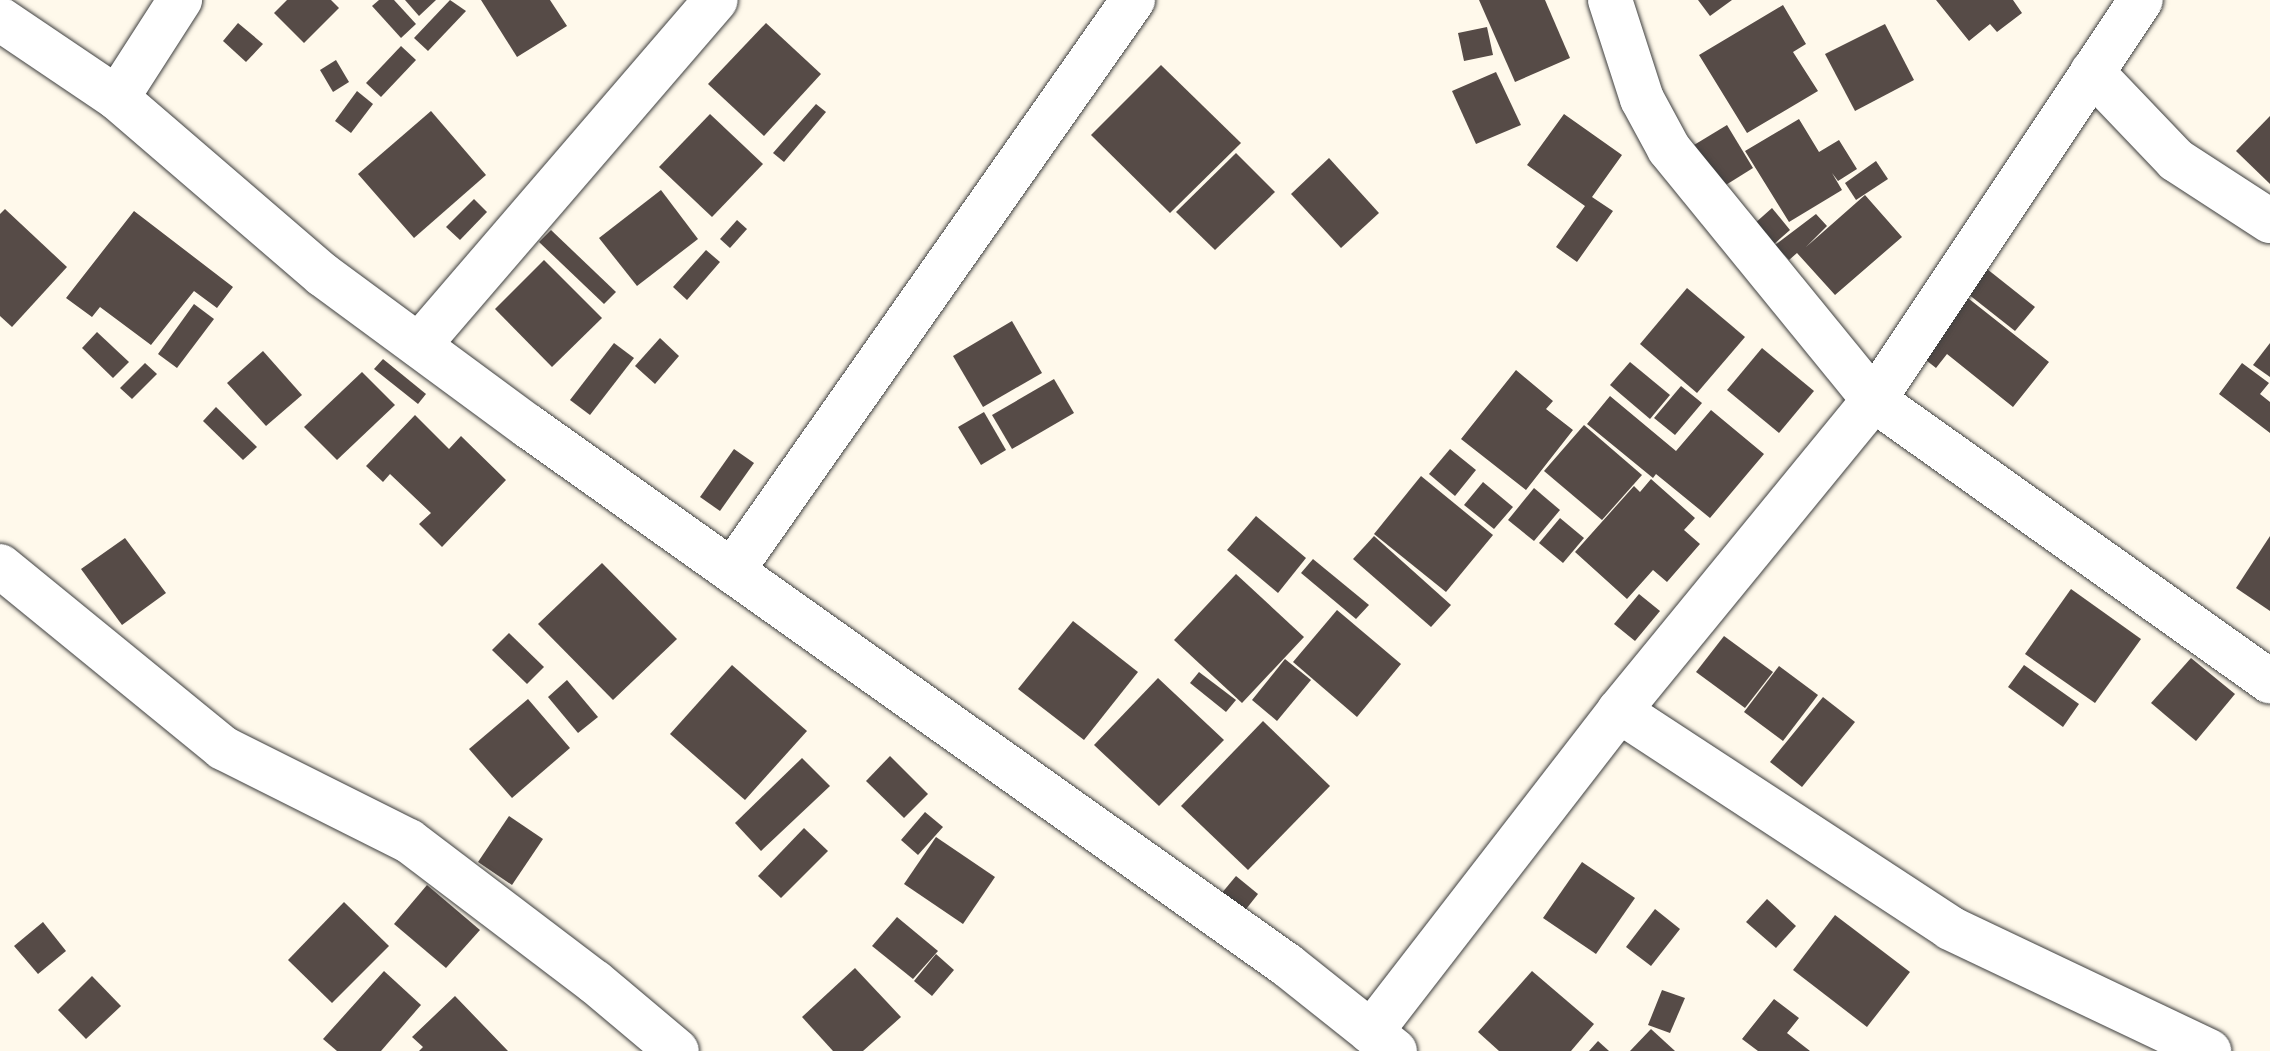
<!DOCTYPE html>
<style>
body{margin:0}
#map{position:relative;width:2270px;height:1051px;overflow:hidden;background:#fff9eb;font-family:"PT Serif",serif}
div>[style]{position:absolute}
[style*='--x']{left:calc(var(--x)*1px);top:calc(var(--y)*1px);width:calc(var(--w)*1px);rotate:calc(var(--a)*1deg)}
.building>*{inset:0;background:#564b47}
.roads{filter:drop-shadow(0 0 2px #3f3f3f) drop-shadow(0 0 2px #3f3f3f)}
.minor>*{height:44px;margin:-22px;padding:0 22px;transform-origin:22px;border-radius:22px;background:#fff}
span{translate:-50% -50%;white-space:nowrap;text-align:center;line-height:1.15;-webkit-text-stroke:8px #fff;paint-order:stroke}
</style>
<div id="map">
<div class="building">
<i style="clip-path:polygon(287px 0,331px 0,339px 8px,304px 43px,274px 13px)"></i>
<i style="clip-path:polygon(379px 0,394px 0,416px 24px,401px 38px,372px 6px)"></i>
<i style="clip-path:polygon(405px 0,436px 0,419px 16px)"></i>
<i style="clip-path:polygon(450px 0,466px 11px,428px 51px,414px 38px)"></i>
<i style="clip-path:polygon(481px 0,550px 0,567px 26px,517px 57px)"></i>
<i style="clip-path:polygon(1479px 0,1545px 0,1570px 58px,1515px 82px)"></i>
<i style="clip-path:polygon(1698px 0,1732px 0,1710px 16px)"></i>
<i style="clip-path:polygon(1936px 0,2013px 0,2022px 13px,1997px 32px,1990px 24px,1969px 41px)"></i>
<i style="clip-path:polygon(1783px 5px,1806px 44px,1793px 52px,1818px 91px,1747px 133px,1699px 55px)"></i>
<i style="clip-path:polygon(238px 23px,263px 44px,246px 62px,223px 41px)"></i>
<i style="clip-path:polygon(766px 23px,821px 74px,764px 136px,708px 84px)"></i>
<i style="clip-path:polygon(1885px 24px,1914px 80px,1855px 111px,1825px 54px)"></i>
<i style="clip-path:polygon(1487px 27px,1493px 55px,1464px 61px,1458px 33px)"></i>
<i style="clip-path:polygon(401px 46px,416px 60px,381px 97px,366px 83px)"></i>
<i style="clip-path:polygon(336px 60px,349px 82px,333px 92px,320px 70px)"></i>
<i style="clip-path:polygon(1161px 65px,1241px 143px,1170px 213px,1091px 135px)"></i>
<i style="clip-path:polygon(1496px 72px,1521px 125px,1476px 144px,1452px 91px)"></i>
<i style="clip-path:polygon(357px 91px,373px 104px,351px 133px,335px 121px)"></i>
<i style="clip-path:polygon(816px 104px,826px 112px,784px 162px,773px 153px)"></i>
<i style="clip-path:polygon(431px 111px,486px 175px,414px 238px,358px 174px)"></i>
<i style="clip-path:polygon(710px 114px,763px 164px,712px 217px,659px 167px)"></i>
<i style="clip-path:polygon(1564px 114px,1622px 155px,1592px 197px,1613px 211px,1577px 262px,1556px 247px,1585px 206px,1527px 165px)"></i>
<i style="clip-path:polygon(2270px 116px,2270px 184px,2236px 151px)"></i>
<i style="clip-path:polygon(1799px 119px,1819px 152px,1839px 140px,1857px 169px,1838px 181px,1832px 173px,1842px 190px,1789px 222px,1745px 151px)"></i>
<i style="clip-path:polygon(1727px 125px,1753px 168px,1721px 188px,1694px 145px)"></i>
<i style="clip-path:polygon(1236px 153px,1275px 192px,1215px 250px,1176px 212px)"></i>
<i style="clip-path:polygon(1329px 158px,1379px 213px,1341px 248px,1291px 194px)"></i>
<i style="clip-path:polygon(1876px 161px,1888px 179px,1856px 200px,1845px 183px)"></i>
<i style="clip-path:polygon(661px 190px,698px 239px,637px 286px,599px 238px)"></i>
<i style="clip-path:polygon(1865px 195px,1902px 237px,1835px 295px,1797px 253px,1789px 260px,1775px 245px,1816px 214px,1827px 226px,1806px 247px)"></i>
<i style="clip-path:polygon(474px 199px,487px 212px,460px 240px,446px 227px)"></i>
<i style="clip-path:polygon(1772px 208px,1790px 230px,1773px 245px,1754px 224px)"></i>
<i style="clip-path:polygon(5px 209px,67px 267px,12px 327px,0 316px,0 214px)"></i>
<i style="clip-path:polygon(134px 211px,233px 287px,217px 308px,194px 291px,151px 345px,100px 307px,92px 317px,66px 298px)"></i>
<i style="clip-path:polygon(737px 220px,747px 229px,730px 248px,720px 239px)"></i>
<i style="clip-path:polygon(551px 230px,616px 292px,604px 304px,539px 242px)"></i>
<i style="clip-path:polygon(706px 250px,720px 262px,687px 300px,673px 287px)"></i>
<i style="clip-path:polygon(544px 260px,602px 318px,552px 367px,495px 309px)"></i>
<i style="clip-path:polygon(1982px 265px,2035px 307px,2015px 331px,1963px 290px)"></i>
<i style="clip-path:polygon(1687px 288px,1745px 337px,1697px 393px,1640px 344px)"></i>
<i style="clip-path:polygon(1959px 291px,2049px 362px,2013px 407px,1947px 354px,1936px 368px,1912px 349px)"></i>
<i style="clip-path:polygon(194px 304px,214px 319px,177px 368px,158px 354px)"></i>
<i style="clip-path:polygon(1012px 321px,1042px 373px,983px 407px,953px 356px)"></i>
<i style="clip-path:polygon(97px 332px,129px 362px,113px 378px,82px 348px)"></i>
<i style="clip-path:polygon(660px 338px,679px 356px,655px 384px,635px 366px)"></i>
<i style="clip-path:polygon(614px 343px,634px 358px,590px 415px,570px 400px)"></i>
<i style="clip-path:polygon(2270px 343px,2270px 377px,2253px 365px)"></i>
<i style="clip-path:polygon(1762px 348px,1814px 391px,1779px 433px,1727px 390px)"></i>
<i style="clip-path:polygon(263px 351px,302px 395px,266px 426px,227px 383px)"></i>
<i style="clip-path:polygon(383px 359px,426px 394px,418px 404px,374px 369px)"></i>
<i style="clip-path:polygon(1630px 362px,1670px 395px,1650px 419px,1610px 385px)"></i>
<i style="clip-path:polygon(145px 363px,157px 374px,132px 399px,120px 388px)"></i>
<i style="clip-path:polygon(2242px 363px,2269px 383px,2260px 394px,2270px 402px,2270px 433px,2219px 394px)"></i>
<i style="clip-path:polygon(1516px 370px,1553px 401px,1546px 409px,1573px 430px,1526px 490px,1461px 439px)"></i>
<i style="clip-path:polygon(362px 372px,395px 405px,337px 460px,304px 427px)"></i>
<i style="clip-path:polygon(1054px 379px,1074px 413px,1012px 449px,992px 415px)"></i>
<i style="clip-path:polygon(1681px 386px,1702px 403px,1675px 435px,1654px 418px)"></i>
<i style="clip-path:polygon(1610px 396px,1676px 451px,1711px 410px,1764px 454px,1710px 518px,1656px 474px,1653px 478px,1587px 424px)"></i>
<i style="clip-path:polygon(216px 407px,257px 447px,243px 460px,203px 421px)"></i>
<i style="clip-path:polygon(984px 412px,1006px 450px,981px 465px,958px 427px)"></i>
<i style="clip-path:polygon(415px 415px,449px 449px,461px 436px,506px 480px,442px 547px,419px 524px,431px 513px,390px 474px,383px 482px,366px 466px)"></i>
<i style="clip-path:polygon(1584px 425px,1642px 475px,1602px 520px,1544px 471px)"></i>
<i style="clip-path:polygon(734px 449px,754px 463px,720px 511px,700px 497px)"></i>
<i style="clip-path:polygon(1450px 449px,1476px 470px,1455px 496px,1429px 474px)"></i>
<i style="clip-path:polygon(1421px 476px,1493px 535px,1446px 592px,1374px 534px)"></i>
<i style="clip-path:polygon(1651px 479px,1695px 518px,1684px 530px,1700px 544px,1667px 582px,1653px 570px,1627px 599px,1575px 552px,1634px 486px,1640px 492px)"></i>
<i style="clip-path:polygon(1483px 482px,1513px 507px,1494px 529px,1464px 505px)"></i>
<i style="clip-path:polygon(1534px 488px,1560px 510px,1534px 541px,1508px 520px)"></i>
<i style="clip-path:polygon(1256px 516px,1306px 558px,1278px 593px,1227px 550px)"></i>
<i style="clip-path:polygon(1560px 518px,1584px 538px,1563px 563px,1539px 543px)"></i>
<i style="clip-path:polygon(1374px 536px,1451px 605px,1431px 627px,1353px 559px)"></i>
<i style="clip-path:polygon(2270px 536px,2270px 611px,2236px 588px)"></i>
<i style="clip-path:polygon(125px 538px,166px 593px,122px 625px,81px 569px)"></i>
<i style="clip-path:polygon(1313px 559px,1369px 605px,1356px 619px,1301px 573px)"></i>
<i style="clip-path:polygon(602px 563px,677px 639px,613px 700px,538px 624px)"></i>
<i style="clip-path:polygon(1236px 574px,1304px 637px,1242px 703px,1174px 640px)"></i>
<i style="clip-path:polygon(2071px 589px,2141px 639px,2095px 703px,2025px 654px)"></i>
<i style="clip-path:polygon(1639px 594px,1660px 611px,1635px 641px,1614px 624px)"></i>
<i style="clip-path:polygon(1337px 610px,1401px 664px,1357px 717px,1293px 662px)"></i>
<i style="clip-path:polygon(1073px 621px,1138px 672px,1084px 740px,1018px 689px)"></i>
<i style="clip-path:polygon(509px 633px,544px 667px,527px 684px,492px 650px)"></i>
<i style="clip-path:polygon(1724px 636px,1773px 672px,1745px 708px,1696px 672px)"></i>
<i style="clip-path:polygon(2191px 658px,2235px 694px,2196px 741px,2151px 703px)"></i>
<i style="clip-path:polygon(1285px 659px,1311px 680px,1277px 721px,1252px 700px)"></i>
<i style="clip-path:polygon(732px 665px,807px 731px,745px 800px,670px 734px)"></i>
<i style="clip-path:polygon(2024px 665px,2079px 704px,2063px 727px,2008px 687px)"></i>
<i style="clip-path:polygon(1779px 666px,1818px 695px,1783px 741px,1744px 712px)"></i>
<i style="clip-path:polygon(1199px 672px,1236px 700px,1226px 712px,1190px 683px)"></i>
<i style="clip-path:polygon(1158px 678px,1224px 740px,1159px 806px,1094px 745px)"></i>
<i style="clip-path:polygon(567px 680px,598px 717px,578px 733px,548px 697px)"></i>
<i style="clip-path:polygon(1823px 697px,1855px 722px,1802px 787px,1770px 762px)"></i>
<i style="clip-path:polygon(528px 699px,570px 748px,512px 798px,469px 749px)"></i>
<i style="clip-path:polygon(1263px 721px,1330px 786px,1248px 870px,1181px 806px)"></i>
<i style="clip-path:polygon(890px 756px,928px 794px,904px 818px,866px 781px)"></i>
<i style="clip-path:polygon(802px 758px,830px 786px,761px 851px,735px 823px)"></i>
<i style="clip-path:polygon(925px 812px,943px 827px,918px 855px,901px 840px)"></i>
<i style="clip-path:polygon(509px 816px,543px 839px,512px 885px,478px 862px)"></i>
<i style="clip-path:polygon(804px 828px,828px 851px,781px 898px,758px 876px)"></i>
<i style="clip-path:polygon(936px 837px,995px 877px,963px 924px,904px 884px)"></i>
<i style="clip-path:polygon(1582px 862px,1635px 898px,1596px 954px,1543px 918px)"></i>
<i style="clip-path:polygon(1236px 876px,1258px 894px,1239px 918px,1216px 900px)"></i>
<i style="clip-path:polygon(427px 885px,480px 930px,446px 968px,394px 924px)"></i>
<i style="clip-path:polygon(1767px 899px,1796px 926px,1776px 948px,1746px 922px)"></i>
<i style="clip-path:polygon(344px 902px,389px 946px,332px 1003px,288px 960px)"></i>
<i style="clip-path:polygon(1655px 909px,1680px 929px,1651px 966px,1626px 947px)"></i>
<i style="clip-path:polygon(1835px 915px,1910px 972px,1867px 1027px,1793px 970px)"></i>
<i style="clip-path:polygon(897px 917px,938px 951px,913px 979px,872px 946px)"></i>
<i style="clip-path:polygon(43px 922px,66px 951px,38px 974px,14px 946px)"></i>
<i style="clip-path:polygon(936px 954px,954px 970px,932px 996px,914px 981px)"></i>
<i style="clip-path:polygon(855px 968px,901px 1017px,863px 1051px,833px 1051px,802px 1017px)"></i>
<i style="clip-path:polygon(384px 971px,421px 1005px,381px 1051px,337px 1051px,323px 1039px)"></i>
<i style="clip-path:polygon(1532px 971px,1594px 1024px,1571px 1051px,1499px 1051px,1478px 1032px)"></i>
<i style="clip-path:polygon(92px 976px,121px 1006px,86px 1039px,58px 1010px)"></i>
<i style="clip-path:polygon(1662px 990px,1685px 998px,1670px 1033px,1648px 1025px)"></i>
<i style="clip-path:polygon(455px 996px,508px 1051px,419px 1051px,423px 1047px,412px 1037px)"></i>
<i style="clip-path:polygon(1774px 999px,1799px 1018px,1787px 1033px,1810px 1051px,1758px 1051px,1742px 1039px)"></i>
<i style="clip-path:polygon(1651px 1029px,1675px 1051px,1630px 1051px)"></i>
<i style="clip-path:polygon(1598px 1041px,1609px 1051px,1589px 1051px)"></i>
</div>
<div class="roads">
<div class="minor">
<i style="--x:1610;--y:0;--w:104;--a:72.1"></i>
<i style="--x:1642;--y:99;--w:57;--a:61.6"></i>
<i style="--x:1669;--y:149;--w:324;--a:50.8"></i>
<i style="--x:1874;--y:400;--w:486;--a:35.4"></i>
<i style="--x:0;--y:19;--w:141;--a:34"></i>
<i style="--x:117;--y:98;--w:272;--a:40.7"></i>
<i style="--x:323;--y:275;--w:255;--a:36.4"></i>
<i style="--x:528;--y:426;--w:931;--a:35.38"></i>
<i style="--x:1287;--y:965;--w:138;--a:38.5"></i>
<i style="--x:2092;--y:72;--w:122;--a:46.3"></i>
<i style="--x:2176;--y:160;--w:112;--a:33"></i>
<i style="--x:117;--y:98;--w:117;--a:-57.3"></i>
<i style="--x:419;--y:345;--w:455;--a:-49.3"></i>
<i style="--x:0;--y:566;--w:288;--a:39.2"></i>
<i style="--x:223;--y:748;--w:208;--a:26.6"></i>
<i style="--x:409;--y:841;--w:233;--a:37.2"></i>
<i style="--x:595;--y:982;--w:107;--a:40.1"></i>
<i style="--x:732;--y:571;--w:698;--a:-54.92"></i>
<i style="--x:1619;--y:711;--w:396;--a:33.2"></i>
<i style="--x:1950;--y:928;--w:287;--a:25.4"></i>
<i style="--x:1371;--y:1032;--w:406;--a:-52.3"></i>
<i style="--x:1619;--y:711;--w:402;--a:-50.7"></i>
<i style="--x:1874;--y:400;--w:481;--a:-56.3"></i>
</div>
</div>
</div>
